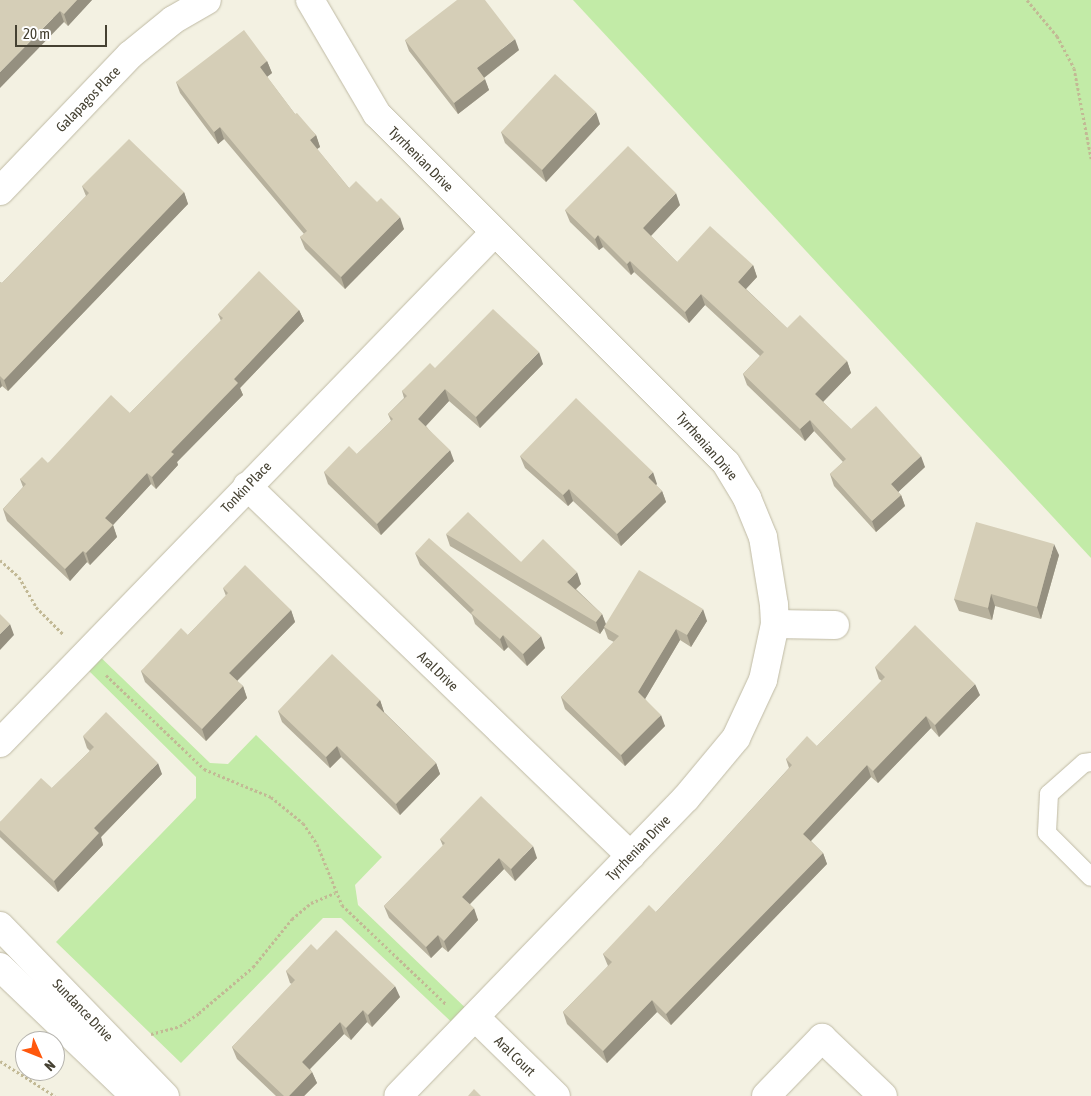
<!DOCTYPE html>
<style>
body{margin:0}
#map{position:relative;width:1091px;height:1096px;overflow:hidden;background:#f3f1e2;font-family:"Asap Condensed",sans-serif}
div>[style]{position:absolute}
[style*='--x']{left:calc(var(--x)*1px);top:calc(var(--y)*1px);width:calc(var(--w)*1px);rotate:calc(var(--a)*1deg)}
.green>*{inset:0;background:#c2eba7}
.path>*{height:3px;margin-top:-1.5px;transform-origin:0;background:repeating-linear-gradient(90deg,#c2b995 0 2.5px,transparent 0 5px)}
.roads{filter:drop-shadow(0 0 1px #bfbaa4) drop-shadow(0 0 1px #bfbaa4)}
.service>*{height:18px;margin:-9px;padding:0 9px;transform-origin:9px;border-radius:9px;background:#fff}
.minor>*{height:28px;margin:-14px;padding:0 14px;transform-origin:14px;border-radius:14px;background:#fff}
.tertiary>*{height:28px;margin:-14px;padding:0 14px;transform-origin:14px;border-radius:14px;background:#fff}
.wall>*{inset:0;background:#b7b19d}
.shaded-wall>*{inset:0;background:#959080}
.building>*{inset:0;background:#d5ceb7}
span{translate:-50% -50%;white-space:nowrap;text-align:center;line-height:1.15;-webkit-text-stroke:4.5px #fff;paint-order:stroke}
.street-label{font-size:14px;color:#454132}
.north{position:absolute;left:15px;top:1031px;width:50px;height:50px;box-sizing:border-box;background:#fff;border:1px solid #b5b3ad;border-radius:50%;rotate:134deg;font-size:14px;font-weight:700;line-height:20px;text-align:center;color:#454132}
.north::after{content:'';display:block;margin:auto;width:18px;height:22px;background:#ff580d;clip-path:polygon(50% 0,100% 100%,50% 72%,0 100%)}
.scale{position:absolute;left:15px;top:25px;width:92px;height:22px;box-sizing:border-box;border:2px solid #454132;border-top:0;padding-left:6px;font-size:15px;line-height:18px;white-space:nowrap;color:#454132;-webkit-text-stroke:4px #fff;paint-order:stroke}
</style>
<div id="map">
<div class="green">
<i style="clip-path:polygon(573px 0,1091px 0,1091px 558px)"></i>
<i style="clip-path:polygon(91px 648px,210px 763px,228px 764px,256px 735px,382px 857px,355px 885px,358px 905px,475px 1017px,461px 1031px,341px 918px,323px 918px,181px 1063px,56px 942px,196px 798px,196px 777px,79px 661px)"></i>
</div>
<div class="path">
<i style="--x:1027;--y:0;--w:47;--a:50.2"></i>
<i style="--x:1057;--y:36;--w:36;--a:62"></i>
<i style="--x:1074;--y:68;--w:92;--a:79.3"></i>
<i style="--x:0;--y:560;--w:25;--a:42"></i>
<i style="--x:19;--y:577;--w:34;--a:60"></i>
<i style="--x:36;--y:607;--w:38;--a:45"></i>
<i style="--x:106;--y:675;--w:136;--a:43.8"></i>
<i style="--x:204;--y:769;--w:73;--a:22.7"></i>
<i style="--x:271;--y:797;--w:41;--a:39.1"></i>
<i style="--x:303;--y:823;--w:25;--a:56"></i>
<i style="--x:317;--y:844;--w:66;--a:67.7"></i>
<i style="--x:342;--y:905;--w:144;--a:43.6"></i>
<i style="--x:151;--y:1034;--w:30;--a:-15"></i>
<i style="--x:180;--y:1026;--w:23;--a:-34"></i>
<i style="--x:199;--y:1013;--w:71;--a:-40.4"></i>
<i style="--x:253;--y:967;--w:62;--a:-50.9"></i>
<i style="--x:292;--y:919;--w:25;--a:-40"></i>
<i style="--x:311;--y:903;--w:26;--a:-23"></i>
<i style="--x:0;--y:1061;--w:65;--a:32.5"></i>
</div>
<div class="roads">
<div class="service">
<i style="--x:1091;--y:762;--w:7;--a:172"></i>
<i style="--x:1084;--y:763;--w:47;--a:138.5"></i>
<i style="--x:1049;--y:794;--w:39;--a:93"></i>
<i style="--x:1047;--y:833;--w:62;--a:45"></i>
</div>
<div class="minor">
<i style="--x:310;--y:0;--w:132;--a:59.6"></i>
<i style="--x:377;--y:114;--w:494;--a:45"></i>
<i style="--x:726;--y:463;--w:41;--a:59"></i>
<i style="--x:747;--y:498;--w:42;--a:67.7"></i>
<i style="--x:763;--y:537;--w:69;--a:80.8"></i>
<i style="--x:774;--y:605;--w:19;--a:87"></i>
<i style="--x:775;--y:624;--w:57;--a:102.1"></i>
<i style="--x:763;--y:680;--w:64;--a:115"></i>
<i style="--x:736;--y:738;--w:78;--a:129.8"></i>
<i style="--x:686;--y:798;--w:414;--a:134"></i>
<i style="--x:0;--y:191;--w:188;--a:-46.3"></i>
<i style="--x:130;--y:55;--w:55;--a:-39.1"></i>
<i style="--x:173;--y:20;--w:39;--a:-30"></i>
<i style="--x:247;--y:486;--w:533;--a:43.94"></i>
<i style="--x:775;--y:624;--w:60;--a:1"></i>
<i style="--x:0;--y:743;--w:710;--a:-45.91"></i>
<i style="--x:475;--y:1017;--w:113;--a:44.3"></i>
<i style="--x:766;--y:1096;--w:81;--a:-46"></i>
<i style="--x:822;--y:1038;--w:84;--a:43.6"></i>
</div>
<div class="tertiary">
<i style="--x:0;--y:926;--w:237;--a:45.9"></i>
<i style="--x:0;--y:967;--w:187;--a:43.7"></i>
</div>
</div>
<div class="wall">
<i style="clip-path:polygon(0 0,92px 0,68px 26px,64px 22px)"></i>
<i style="clip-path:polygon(405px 40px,519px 50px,484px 78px,489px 90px,458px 114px,409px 51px)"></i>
<i style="clip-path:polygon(267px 61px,272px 73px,267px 77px,295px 114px,316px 135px,320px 147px,317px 149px,349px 188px,404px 229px,345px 289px,305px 249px,300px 237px,304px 234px,224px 139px,218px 144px,180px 93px,176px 82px)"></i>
<i style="clip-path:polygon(600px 124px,546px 182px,505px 143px,501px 132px)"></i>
<i style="clip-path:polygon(82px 186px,184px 192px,188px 204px,8px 391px,2px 386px,0 388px,0 282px,2px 283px,86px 196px)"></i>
<i style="clip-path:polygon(680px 205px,651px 236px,677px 262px,753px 265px,757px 277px,746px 289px,787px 328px,847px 361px,851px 373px,823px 402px,851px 429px,925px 467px,898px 492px,901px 495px,905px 506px,876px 532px,834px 486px,830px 474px,843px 462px,814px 431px,805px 441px,747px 385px,743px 374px,760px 356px,705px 305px,689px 323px,634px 272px,631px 275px,603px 247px,599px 250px,570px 222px,565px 210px)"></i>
<i style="clip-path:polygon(299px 310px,304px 321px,240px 388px,243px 395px,177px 462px,178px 465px,156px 489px,151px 484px,113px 525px,117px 537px,90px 565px,87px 562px,70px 581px,7px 521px,3px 509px,23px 487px,20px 479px,48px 463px,130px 413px,221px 321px,218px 314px)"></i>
<i style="clip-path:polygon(543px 364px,480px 428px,449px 401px,426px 426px,454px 461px,381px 535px,328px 484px,324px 472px,357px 454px,391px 421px,388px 414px,404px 398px,402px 391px,435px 368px)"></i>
<i style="clip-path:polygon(520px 456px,657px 484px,656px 485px,662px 491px,666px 502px,621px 546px,573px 501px,568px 506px,525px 468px)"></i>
<i style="clip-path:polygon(446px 534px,521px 562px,581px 584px,576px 589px,602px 614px,606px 624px,707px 621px,691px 647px,680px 640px,645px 699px,665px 726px,625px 766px,565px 709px,561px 697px,614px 642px,608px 639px,604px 628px,600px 634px,450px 546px)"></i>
<i style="clip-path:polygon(415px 553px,545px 648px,527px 666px,508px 647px,504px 651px,475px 624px,472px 615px,420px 565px)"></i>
<i style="clip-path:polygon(1059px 555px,1041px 619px,995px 606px,992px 620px,959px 611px,954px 599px)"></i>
<i style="clip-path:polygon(223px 588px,291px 610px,295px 622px,237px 681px,243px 686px,247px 698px,206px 741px,145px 682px,141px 671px,188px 635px,226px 596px)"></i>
<i style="clip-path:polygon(875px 667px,980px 695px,939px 737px,931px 728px,878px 783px,871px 777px,811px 841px,823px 853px,827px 864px,671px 1025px,657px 1012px,607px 1063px,567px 1024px,563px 1012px,608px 966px,603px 954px,656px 912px,717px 847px,789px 768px,786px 759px,817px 746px,882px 681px,879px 679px)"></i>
<i style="clip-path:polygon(380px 700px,384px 712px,436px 763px,440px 774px,400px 815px,341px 757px,330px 768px,282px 722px,278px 711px)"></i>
<i style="clip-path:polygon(83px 736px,162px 774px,101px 837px,103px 845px,58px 892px,0 837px,0 822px,52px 788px,90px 751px,87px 748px)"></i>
<i style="clip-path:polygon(440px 839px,537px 858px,515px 881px,504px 869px,470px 904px,478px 920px,448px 952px,442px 947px,431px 958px,389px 918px,384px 906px,443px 846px)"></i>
<i style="clip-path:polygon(317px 950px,400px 997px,372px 1027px,367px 1022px,351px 1040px,344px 1034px,310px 1069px,312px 1072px,317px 1083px,304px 1096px,276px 1096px,237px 1059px,232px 1047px,292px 984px,290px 983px,286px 971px)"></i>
</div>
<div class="shaded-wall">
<i style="clip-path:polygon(77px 0,92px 0,68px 26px,64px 14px)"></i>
<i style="clip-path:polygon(60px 11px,64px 22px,0 88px,0 72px)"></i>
<i style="clip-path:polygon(515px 39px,519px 50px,481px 80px,477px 68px)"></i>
<i style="clip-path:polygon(267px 61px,272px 73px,264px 79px,260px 67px)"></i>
<i style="clip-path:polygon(485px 79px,489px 90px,458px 114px,454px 103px)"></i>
<i style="clip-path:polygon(596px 112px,600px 124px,546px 182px,542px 170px)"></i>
<i style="clip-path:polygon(220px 127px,224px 139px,218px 144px,214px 132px)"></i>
<i style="clip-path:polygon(316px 135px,320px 147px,314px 151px,310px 140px)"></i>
<i style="clip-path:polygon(184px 192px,188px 204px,8px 391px,4px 380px)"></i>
<i style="clip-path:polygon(676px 193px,680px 205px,647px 240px,643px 228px)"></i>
<i style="clip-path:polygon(400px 217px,404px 229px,345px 289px,341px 277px)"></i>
<i style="clip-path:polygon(598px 235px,603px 247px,599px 250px,595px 239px)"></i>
<i style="clip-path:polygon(630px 261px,634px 272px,631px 275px,627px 264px)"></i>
<i style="clip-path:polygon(753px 265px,757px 277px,742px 293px,738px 282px)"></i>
<i style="clip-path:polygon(701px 294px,705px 305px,689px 323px,685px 312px)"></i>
<i style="clip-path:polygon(299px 310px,304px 321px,240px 388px,243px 395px,177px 462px,178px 465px,156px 489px,152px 477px,171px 452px,234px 379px)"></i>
<i style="clip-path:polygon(539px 352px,543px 364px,480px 428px,476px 417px)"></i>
<i style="clip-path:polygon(847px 361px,851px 373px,819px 406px,815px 394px)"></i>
<i style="clip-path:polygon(0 379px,2px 386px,0 388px)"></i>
<i style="clip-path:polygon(445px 389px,449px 401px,422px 430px,418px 419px)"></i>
<i style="clip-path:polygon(810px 420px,814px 431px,805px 441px,800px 429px)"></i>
<i style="clip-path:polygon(450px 450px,454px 461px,381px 535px,377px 524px)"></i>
<i style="clip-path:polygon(921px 456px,925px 467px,895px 495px,891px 484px)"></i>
<i style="clip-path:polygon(653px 472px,657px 484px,652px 488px,648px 477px)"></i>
<i style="clip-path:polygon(147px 473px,151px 484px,113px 525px,117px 537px,90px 565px,86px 553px,105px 518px)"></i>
<i style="clip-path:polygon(569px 489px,573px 501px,568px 506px,563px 495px)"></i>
<i style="clip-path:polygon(662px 491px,666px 502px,621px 546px,617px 534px)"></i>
<i style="clip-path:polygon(901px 495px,905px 506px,876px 532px,872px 521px)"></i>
<i style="clip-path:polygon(1054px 544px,1059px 555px,1041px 619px,1037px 607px)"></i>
<i style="clip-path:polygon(83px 551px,87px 562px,70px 581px,65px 569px)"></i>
<i style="clip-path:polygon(577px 572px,581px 584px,572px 593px,567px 582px)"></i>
<i style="clip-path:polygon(991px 594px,995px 606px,992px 620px,988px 608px)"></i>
<i style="clip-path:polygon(703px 609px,707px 621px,691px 647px,687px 635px)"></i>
<i style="clip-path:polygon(291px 610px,295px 622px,233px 685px,229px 673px)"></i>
<i style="clip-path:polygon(602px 614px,606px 625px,600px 634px,596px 622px)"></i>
<i style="clip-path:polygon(10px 624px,14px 635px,0 650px,0 634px)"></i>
<i style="clip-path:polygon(676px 629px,680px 640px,642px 704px,638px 692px)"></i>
<i style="clip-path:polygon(503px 635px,508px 647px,504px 651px,500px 639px)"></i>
<i style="clip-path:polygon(541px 636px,545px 648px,527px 666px,523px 654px)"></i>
<i style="clip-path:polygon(975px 684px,980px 695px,939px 737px,935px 725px)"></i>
<i style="clip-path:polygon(243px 686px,247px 698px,206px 741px,202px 729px)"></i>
<i style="clip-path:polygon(380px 700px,384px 712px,380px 716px,376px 705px)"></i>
<i style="clip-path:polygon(661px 715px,665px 726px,625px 766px,621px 755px)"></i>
<i style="clip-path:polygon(926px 716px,931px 728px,878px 783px,873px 771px)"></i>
<i style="clip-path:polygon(337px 746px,341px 757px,330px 768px,326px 757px)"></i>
<i style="clip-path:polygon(158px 763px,162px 774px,101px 837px,103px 845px,58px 892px,54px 881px,94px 828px)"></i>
<i style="clip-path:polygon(436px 763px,440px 774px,400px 815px,396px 804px)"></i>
<i style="clip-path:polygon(867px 765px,871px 777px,807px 845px,803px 834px)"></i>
<i style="clip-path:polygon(533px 846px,537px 858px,515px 881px,511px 869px)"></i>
<i style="clip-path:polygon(823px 853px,827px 864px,671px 1025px,666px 1014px)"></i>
<i style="clip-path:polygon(499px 858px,504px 869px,466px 908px,462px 897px)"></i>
<i style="clip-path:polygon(474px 908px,478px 920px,448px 952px,444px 941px)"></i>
<i style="clip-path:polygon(438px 935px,442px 947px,431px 958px,426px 947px)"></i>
<i style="clip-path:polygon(395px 986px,400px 997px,372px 1027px,368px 1015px)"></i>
<i style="clip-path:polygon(652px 1000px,657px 1012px,607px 1063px,603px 1051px)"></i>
<i style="clip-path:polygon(363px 1010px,367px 1022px,351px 1040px,346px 1028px)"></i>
<i style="clip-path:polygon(340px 1022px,344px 1034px,306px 1073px,302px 1062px)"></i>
<i style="clip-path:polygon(312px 1072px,317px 1083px,304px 1096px,289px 1096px)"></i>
</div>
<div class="building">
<i style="clip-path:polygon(0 0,77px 0,64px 14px,60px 11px,0 72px)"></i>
<i style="clip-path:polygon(457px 0,485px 0,515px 39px,477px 68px,485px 79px,454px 103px,405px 40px)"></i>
<i style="clip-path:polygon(244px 30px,267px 61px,260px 67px,295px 114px,297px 113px,316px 135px,310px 140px,349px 188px,356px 181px,377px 202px,381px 198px,400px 217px,341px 277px,300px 237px,307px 231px,220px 127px,214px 132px,176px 82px)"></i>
<i style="clip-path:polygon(555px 74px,596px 112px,542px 170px,501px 132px)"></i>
<i style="clip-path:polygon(129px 139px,184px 192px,4px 380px,0 376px,0 282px,2px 283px,89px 193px,82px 186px)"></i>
<i style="clip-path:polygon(628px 146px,676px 193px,643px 228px,677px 262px,710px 226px,753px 265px,738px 282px,787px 328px,800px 315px,847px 361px,815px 394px,851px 429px,876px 406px,921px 456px,891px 484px,901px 495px,872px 521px,830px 474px,846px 459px,810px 420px,800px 429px,743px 374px,764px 352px,701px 294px,685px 312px,630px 261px,627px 264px,598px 235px,595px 239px,565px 210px)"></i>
<i style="clip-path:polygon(259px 271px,299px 310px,234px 379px,238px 383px,171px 452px,174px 454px,152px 477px,147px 473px,105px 518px,113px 525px,86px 553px,83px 551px,65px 569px,3px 509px,26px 484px,20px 479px,42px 457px,48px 463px,111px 395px,130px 413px,223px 318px,218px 314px)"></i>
<i style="clip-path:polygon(493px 309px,539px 352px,476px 417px,445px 389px,418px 419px,450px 450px,377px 524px,324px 472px,349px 446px,357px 454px,393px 419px,388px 414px,407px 396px,402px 391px,430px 363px,435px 368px)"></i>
<i style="clip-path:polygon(576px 398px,653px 472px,648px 477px,662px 491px,617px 534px,569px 489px,563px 495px,520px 456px)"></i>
<i style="clip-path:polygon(468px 512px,521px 562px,543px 539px,577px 572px,567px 582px,602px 614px,596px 622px,446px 534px)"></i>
<i style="clip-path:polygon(976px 522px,1054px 544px,1037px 607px,991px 594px,988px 608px,954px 599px)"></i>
<i style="clip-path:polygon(429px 538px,541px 636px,523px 654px,503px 635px,500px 639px,471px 613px,474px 610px,415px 553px)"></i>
<i style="clip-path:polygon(245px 565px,291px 610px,229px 673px,243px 686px,202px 729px,141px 671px,181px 628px,188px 635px,228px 593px,223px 588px)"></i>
<i style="clip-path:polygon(639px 570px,703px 609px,687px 635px,676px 629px,638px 692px,661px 715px,621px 755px,561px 697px,619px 636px,604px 627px)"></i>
<i style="clip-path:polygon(0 614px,10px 624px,0 634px)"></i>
<i style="clip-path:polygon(915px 625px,975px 684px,935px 725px,926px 716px,873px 771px,867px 765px,803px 834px,823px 853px,666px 1014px,652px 1000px,603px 1051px,563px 1012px,612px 962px,603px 954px,649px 905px,656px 912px,717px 847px,792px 765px,786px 759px,807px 736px,817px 746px,885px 677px,875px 667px)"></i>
<i style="clip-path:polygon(332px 654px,380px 700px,376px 705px,436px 763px,396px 804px,337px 746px,326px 757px,278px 711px)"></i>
<i style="clip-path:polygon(106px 712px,158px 763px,94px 828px,99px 833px,54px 881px,0 830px,0 822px,41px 778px,52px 788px,94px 747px,83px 736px)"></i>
<i style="clip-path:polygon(481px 796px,533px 846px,511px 869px,499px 858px,462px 897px,474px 908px,444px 941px,438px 935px,426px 947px,384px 906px,445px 843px,440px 839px)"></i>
<i style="clip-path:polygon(336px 930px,395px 986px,368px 1015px,363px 1010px,346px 1028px,340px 1022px,302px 1062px,312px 1072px,289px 1096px,284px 1096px,232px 1047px,295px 980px,286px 971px,311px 944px,317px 950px)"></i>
<i style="clip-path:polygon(474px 1089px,481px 1096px,468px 1096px)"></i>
</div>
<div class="street-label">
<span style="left:88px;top:99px;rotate:-46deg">Galapagos Place</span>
<span style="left:421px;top:159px;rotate:45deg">Tyrrhenian Drive</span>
<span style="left:707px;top:446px;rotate:49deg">Tyrrhenian Drive</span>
<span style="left:246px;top:487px;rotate:-46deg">Tonkin Place</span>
<span style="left:438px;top:671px;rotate:44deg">Aral Drive</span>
<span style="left:638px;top:848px;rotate:-46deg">Tyrrhenian Drive</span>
<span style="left:83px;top:1010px;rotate:46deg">Sundance Drive</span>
<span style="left:515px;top:1056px;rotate:44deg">Aral Court</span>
</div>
<div class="north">N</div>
<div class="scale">20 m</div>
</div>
